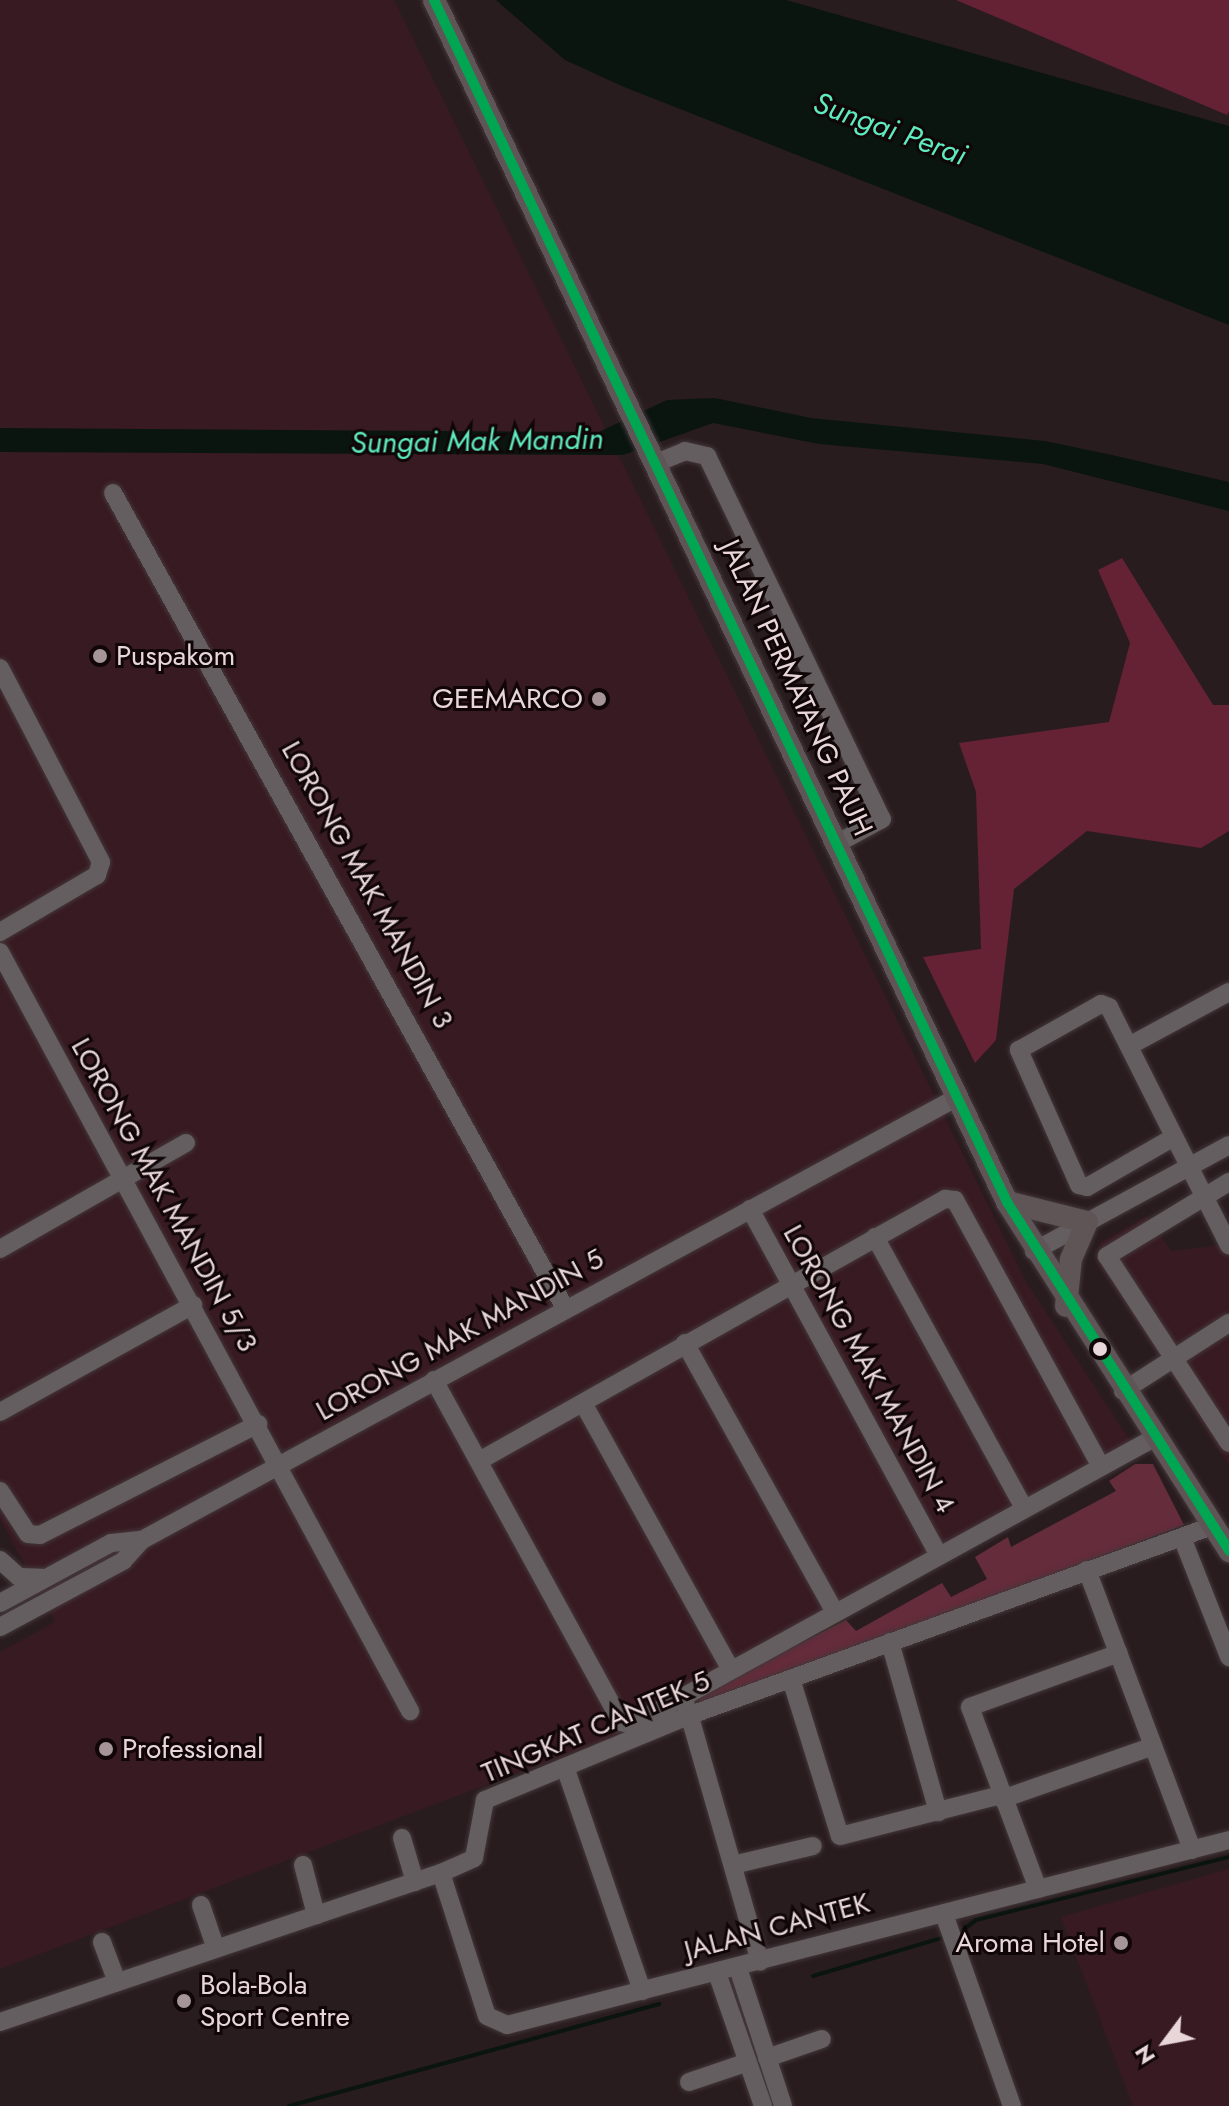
<!DOCTYPE html>
<style>
body{margin:0}
#map{position:relative;width:1229px;height:2106px;overflow:hidden;background:#291c1f;font-family:Jost,sans-serif}
div>[style]{position:absolute}
[style*='--x']{left:calc(var(--x)*1px);top:calc(var(--y)*1px);width:calc(var(--w)*1px);rotate:calc(var(--a)*1deg)}
.built>*{inset:0;background:#381a22}
.green>*{inset:0;background:#652c3b}
.forest>*{inset:0;background:#652235}
.water>*{inset:0;background:#0a1510}
.stream>*{height:4px;margin:-2px;padding:0 2px;transform-origin:2px;border-radius:2px;background:#0a1510}
.roads{filter:drop-shadow(0 0 2px #43373a) drop-shadow(0 0 2px #43373a)}
.minor>*{height:18px;margin:-9px;padding:0 9px;transform-origin:9px;border-radius:9px;background:#645e60}
.major>*{height:22px;margin:-11px;padding:0 11px;transform-origin:11px;border-radius:11px;background:#5f5556}
.bus-1>*{height:10px;margin:-5px;padding:0 5px;transform-origin:5px;border-radius:5px;background:#00a651}
.dots>*{width:22px;height:22px;translate:-50% -50%;box-sizing:border-box;border:4px solid #100607;border-radius:50%}
span{translate:-50% -50%;white-space:nowrap;text-align:center;line-height:1.15;-webkit-text-stroke:6px #100607;paint-order:stroke}
.poi-label{font-size:28px;color:#e8d6d9}
.left{translate:0 -50%;text-align:left}
.right{translate:-100% -50%;text-align:right}
.street-label{font-size:28px;color:#e8d6d9}
.water-label{font-size:30px;color:#5debbf;font-style:italic}
.north{position:absolute;left:1125px;top:2002px;width:80px;height:80px;-webkit-text-stroke:6px #100607;paint-order:stroke;rotate:238deg;font-size:22px;font-weight:700;line-height:32px;text-align:center;color:#e8d6d9}
.north::after{content:'';display:block;margin:auto;width:28px;height:36px;background:#e8d6d9;clip-path:polygon(50% 0,100% 100%,50% 72%,0 100%)}
</style>
<div id="map">
<div class="built">
<i style="clip-path:polygon(0 0,394px 0,1026px 1282px,1135px 1448px,631px 1730px,0 1969px,0 1652px,55px 1622px,0 1519px)"></i>
<i style="clip-path:polygon(1147px 1216px,1171px 1251px,1229px 1244px,1229px 1465px,1097px 1261px,1100px 1243px)"></i>
<i style="clip-path:polygon(1229px 1869px,1229px 2106px,1133px 2106px,1061px 1917px)"></i>
</div>
<div class="green">
<i style="clip-path:polygon(1135px 1464px,1153px 1464px,1184px 1525px,700px 1707px,699px 1695px,846px 1620px,856px 1631px,942px 1583px,951px 1597px,987px 1579px,975px 1557px,1008px 1537px,1011px 1547px,1116px 1491px,1109px 1481px)"></i>
</div>
<div class="forest">
<i style="clip-path:polygon(956px 0,1229px 0,1229px 112px,1227px 115px)"></i>
<i style="clip-path:polygon(1122px 558px,1213px 705px,1229px 705px,1229px 831px,1201px 848px,1087px 831px,1014px 889px,996px 1040px,975px 1063px,923px 957px,981px 949px,976px 792px,959px 743px,1109px 722px,1130px 643px,1098px 570px)"></i>
</div>
<div class="water">
<i style="clip-path:polygon(496px 0,786px 0,1229px 126px,1229px 325px,624px 87px,565px 60px)"></i>
<i style="clip-path:polygon(715px 398px,811px 418px,1045px 441px,1112px 455px,1229px 482px,1229px 511px,1043px 464px,819px 444px,713px 423px,623px 455px,0 452px,0 428px,599px 432px,667px 400px)"></i>
</div>
<div class="stream">
<i style="--x:958;--y:1934;--w:23;--a:-38"></i>
<i style="--x:976;--y:1920;--w:261;--a:-14"></i>
<i style="--x:813;--y:1976;--w:138;--a:-16.5"></i>
<i style="--x:289;--y:2106;--w:384;--a:-15.4"></i>
</div>
<div class="roads">
<div class="minor">
<i style="--x:656;--y:463;--w:31;--a:-22"></i>
<i style="--x:685;--y:451;--w:23;--a:13"></i>
<i style="--x:707;--y:456;--w:403;--a:64.3"></i>
<i style="--x:882;--y:819;--w:52;--a:151.5"></i>
<i style="--x:113;--y:493;--w:932;--a:60.99"></i>
<i style="--x:0;--y:668;--w:219;--a:62.5"></i>
<i style="--x:101;--y:862;--w:14;--a:107"></i>
<i style="--x:97;--y:875;--w:113;--a:149.6"></i>
<i style="--x:0;--y:952;--w:863;--a:61.62"></i>
<i style="--x:1129;--y:1046;--w:114;--a:-28.4"></i>
<i style="--x:1174;--y:1137;--w:100;--a:150.1"></i>
<i style="--x:1087;--y:1187;--w:8;--a:-166"></i>
<i style="--x:1079;--y:1185;--w:148;--a:-114"></i>
<i style="--x:1019;--y:1050;--w:94;--a:-29.3"></i>
<i style="--x:1101;--y:1004;--w:9;--a:21"></i>
<i style="--x:1109;--y:1007;--w:267;--a:63.3"></i>
<i style="--x:1229;--y:1182;--w:143;--a:148.8"></i>
<i style="--x:1107;--y:1256;--w:223;--a:56.9"></i>
<i style="--x:750;--y:1209;--w:395;--a:61.4"></i>
<i style="--x:875;--y:1237;--w:309;--a:61.2"></i>
<i style="--x:0;--y:1249;--w:214;--a:-29.7"></i>
<i style="--x:1034;--y:1251;--w:222;--a:-28.5"></i>
<i style="--x:685;--y:1343;--w:309;--a:60.9"></i>
<i style="--x:434;--y:1380;--w:390;--a:61.3"></i>
<i style="--x:621;--y:1722;--w:11;--a:15"></i>
<i style="--x:632;--y:1725;--w:596;--a:-28.8"></i>
<i style="--x:1123;--y:1391;--w:126;--a:-32.7"></i>
<i style="--x:583;--y:1403;--w:305;--a:61"></i>
<i style="--x:0;--y:1412;--w:221;--a:-29"></i>
<i style="--x:479;--y:1461;--w:535;--a:-29.35"></i>
<i style="--x:945;--y:1199;--w:10;--a:6"></i>
<i style="--x:955;--y:1200;--w:302;--a:61.3"></i>
<i style="--x:0;--y:1491;--w:51;--a:56.9"></i>
<i style="--x:28;--y:1534;--w:12;--a:5"></i>
<i style="--x:40;--y:1535;--w:245;--a:-27"></i>
<i style="--x:1183;--y:1540;--w:126;--a:68.5"></i>
<i style="--x:0;--y:1560;--w:25;--a:42"></i>
<i style="--x:19;--y:1577;--w:23;--a:2"></i>
<i style="--x:1087;--y:1570;--w:299;--a:69.4"></i>
<i style="--x:0;--y:1603;--w:126;--a:-28.4"></i>
<i style="--x:111;--y:1543;--w:31;--a:-6"></i>
<i style="--x:142;--y:1540;--w:926;--a:-28.5"></i>
<i style="--x:0;--y:1627;--w:140;--a:-28.2"></i>
<i style="--x:123;--y:1561;--w:28;--a:-48"></i>
<i style="--x:890;--y:1642;--w:177;--a:74.2"></i>
<i style="--x:791;--y:1679;--w:164;--a:72.7"></i>
<i style="--x:840;--y:1836;--w:166;--a:-14.3"></i>
<i style="--x:687;--y:1707;--w:265;--a:74"></i>
<i style="--x:565;--y:1767;--w:237;--a:71"></i>
<i style="--x:1002;--y:1799;--w:160;--a:-19.3"></i>
<i style="--x:402;--y:1838;--w:46;--a:73.5"></i>
<i style="--x:303;--y:1865;--w:52;--a:75.4"></i>
<i style="--x:733;--y:1865;--w:82;--a:-13.4"></i>
<i style="--x:441;--y:1873;--w:150;--a:72.2"></i>
<i style="--x:487;--y:2016;--w:22;--a:24"></i>
<i style="--x:507;--y:2025;--w:745;--a:-14.37"></i>
<i style="--x:1038;--y:1889;--w:194;--a:-110.5"></i>
<i style="--x:970;--y:1707;--w:158;--a:-19.9"></i>
<i style="--x:201;--y:1905;--w:46;--a:71.2"></i>
<i style="--x:944;--y:1914;--w:204;--a:70.5"></i>
<i style="--x:102;--y:1942;--w:43;--a:69.4"></i>
<i style="--x:738;--y:1968;--w:145;--a:71.9"></i>
<i style="--x:717;--y:1973;--w:141;--a:70.9"></i>
<i style="--x:0;--y:2022;--w:465;--a:-18.7"></i>
<i style="--x:441;--y:1873;--w:36;--a:-24"></i>
<i style="--x:474;--y:1858;--w:59;--a:-79.3"></i>
<i style="--x:485;--y:1800;--w:220;--a:-22.5"></i>
<i style="--x:688;--y:1716;--w:557;--a:-19.93"></i>
<i style="--x:767;--y:2058;--w:58;--a:-19.1"></i>
<i style="--x:689;--y:2082;--w:62;--a:-18.7"></i>
</div>
<div class="major">
<i style="--x:434;--y:0;--w:1332;--a:64.51"></i>
<i style="--x:1007;--y:1202;--w:414;--a:57.5"></i>
<i style="--x:1007;--y:1202;--w:82;--a:14"></i>
<i style="--x:1087;--y:1222;--w:40;--a:113.4"></i>
<i style="--x:1071;--y:1259;--w:47;--a:96.1"></i>
</div>
</div>
<div class="bus-1">
<i style="--x:434;--y:0;--w:1332;--a:64.51"></i>
<i style="--x:1007;--y:1202;--w:414;--a:57.5"></i>
</div>
<div class="dots">
<i style="left:100px;top:656px;background:#a59598"></i>
<i style="left:599px;top:699px;background:#a59598"></i>
<i style="left:1100px;top:1349px;background:#e8d6d9"></i>
<i style="left:106px;top:1749px;background:#a59598"></i>
<i style="left:1121px;top:1943px;background:#a59598"></i>
<i style="left:184px;top:2001px;background:#a59598"></i>
</div>
<div class="poi-label">
<span class="left" style="left:116px;top:656px">Puspakom</span>
<span class="right" style="left:583px;top:699px">GEEMARCO</span>
<span class="left" style="left:122px;top:1749px">Professional</span>
<span class="right" style="left:1105px;top:1943px">Aroma Hotel</span>
<span class="left" style="left:200px;top:2001px">Bola-Bola<br>Sport Centre</span>
</div>
<div class="street-label">
<span style="left:796px;top:688px;rotate:65deg">JALAN PERMATANG PAUH</span>
<span style="left:367px;top:885px;rotate:61deg">LORONG MAK MANDIN 3</span>
<span style="left:164px;top:1195px;rotate:61deg">LORONG MAK MANDIN 5/3</span>
<span style="left:460px;top:1335px;rotate:-29deg">LORONG MAK MANDIN 5</span>
<span style="left:869px;top:1369px;rotate:61deg">LORONG MAK MANDIN 4</span>
<span style="left:596px;top:1727px;rotate:-23deg">TINGKAT CANTEK 5</span>
<span style="left:777px;top:1927px;rotate:-15deg">JALAN CANTEK</span>
</div>
<div class="water-label">
<span style="left:890px;top:129px;rotate:20deg">Sungai Perai</span>
<span style="left:477px;top:441px;rotate:-1deg">Sungai Mak Mandin</span>
</div>
<div class="north">N</div>
</div>
